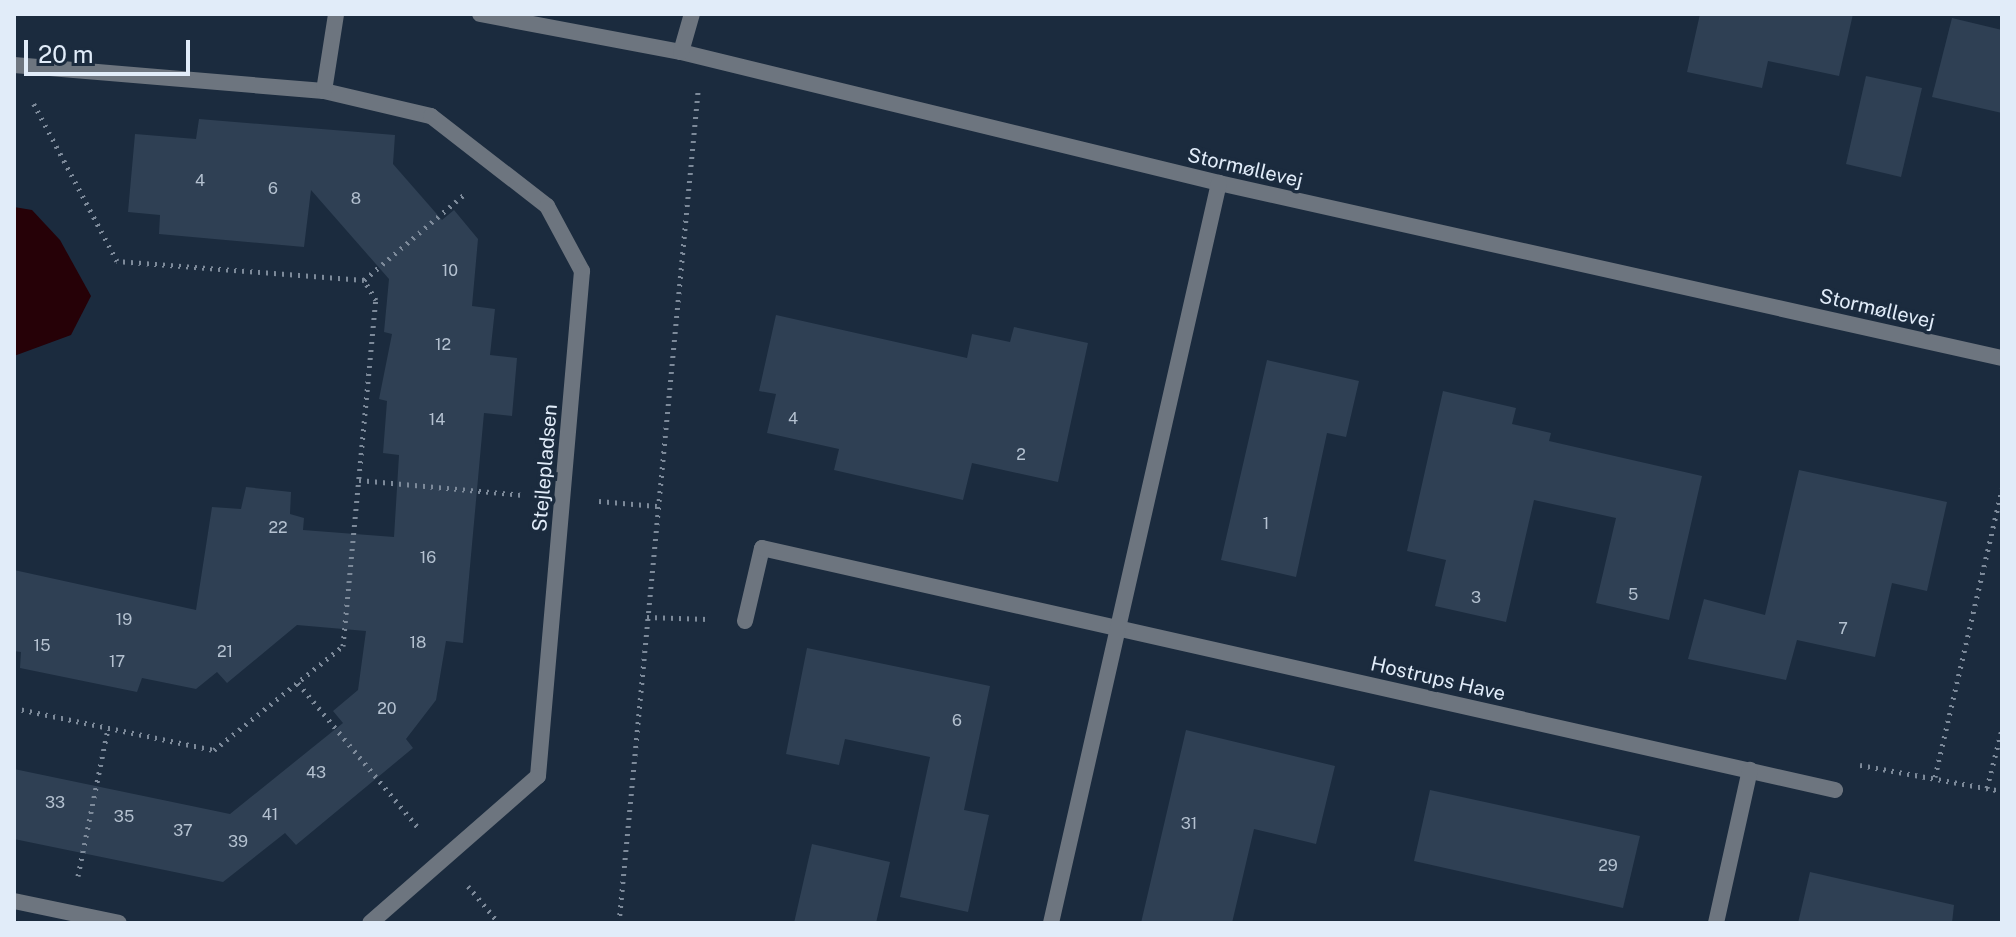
<!DOCTYPE html>
<meta charset="utf-8">
<style>
body{margin:0}
#map{position:relative;width:2016px;height:937px;overflow:hidden;background:#1b2b3e;font-family:"Public Sans",sans-serif}
div>[style]{position:absolute}
[style*='--x']{left:calc(var(--x)*1px);top:calc(var(--y)*1px);width:calc(var(--w)*1px);rotate:calc(var(--a)*1deg)}
.water>*{inset:0;background:#260107}
.building>*{inset:0;background:#2f4054}
.path>*{height:5px;margin-top:-2.5px;transform-origin:0;background:repeating-linear-gradient(90deg,#7d8a9a 0 2px,transparent 0 8px)}
.street>*{height:16px;margin:-8px;padding:0 8px;transform-origin:8px;border-radius:8px;background:#6d757f}
span{translate:-50% -50%;white-space:nowrap;text-align:center;line-height:1.15;-webkit-text-stroke:7px #1b2b3e;paint-order:stroke}
.number-label{font-size:16px;color:#b4c1d0}
.number-label span{-webkit-text-stroke-width:0}
.street-label{font-size:20px;color:#e1ecf9}
.frame{position:absolute;inset:0;border:16px solid #e1ecf9;pointer-events:none}
.scale{position:absolute;left:24px;top:40px;width:166px;height:36px;box-sizing:border-box;border:4px solid #e1ecf9;border-top:0;padding-left:10px;font-size:24px;line-height:28px;white-space:nowrap;color:#e1ecf9;-webkit-text-stroke:6px #1b2b3e;paint-order:stroke}
</style>
<div id="map">
<div class="water">
<i style="clip-path:polygon(14px 207px,32px 210px,60px 240px,91px 296px,71px 335px,14px 356px)"></i>
</div>
<div class="building">
<i style="clip-path:polygon(1700px 14px,1853px 14px,1839px 76px,1768px 61px,1762px 88px,1687px 72px)"></i>
<i style="clip-path:polygon(1952px 18px,2002px 30px,2002px 113px,1932px 97px)"></i>
<i style="clip-path:polygon(1866px 76px,1922px 88px,1901px 177px,1846px 164px)"></i>
<i style="clip-path:polygon(199px 119px,395px 135px,393px 164px,442px 220px,454px 210px,478px 239px,472px 306px,495px 309px,490px 355px,517px 358px,512px 416px,484px 413px,463px 643px,446px 641px,436px 700px,406px 739px,413px 748px,296px 845px,285px 833px,223px 882px,14px 839px,14px 769px,230px 814px,343px 723px,333px 711px,358px 690px,366px 631px,297px 625px,227px 683px,217px 672px,196px 689px,142px 678px,137px 692px,20px 668px,21px 652px,14px 651px,14px 570px,196px 610px,212px 507px,241px 509px,246px 487px,291px 492px,290px 514px,304px 518px,303px 530px,394px 537px,399px 455px,383px 453px,387px 401px,379px 399px,392px 334px,384px 332px,389px 279px,311px 190px,304px 247px,159px 234px,160px 215px,128px 212px,135px 134px,196px 139px)"></i>
<i style="clip-path:polygon(776px 315px,967px 358px,972px 334px,1010px 342px,1014px 327px,1088px 343px,1058px 482px,972px 463px,963px 500px,834px 470px,839px 449px,767px 433px,776px 394px,759px 391px)"></i>
<i style="clip-path:polygon(1267px 360px,1359px 381px,1346px 437px,1327px 433px,1296px 577px,1221px 560px)"></i>
<i style="clip-path:polygon(1443px 391px,1516px 408px,1512px 424px,1551px 433px,1549px 441px,1702px 476px,1669px 620px,1596px 603px,1616px 518px,1534px 500px,1506px 622px,1435px 606px,1446px 560px,1407px 551px)"></i>
<i style="clip-path:polygon(1799px 470px,1947px 502px,1927px 591px,1892px 583px,1875px 657px,1797px 640px,1786px 680px,1688px 659px,1704px 599px,1765px 615px)"></i>
<i style="clip-path:polygon(807px 648px,990px 686px,964px 810px,989px 815px,968px 912px,900px 897px,930px 757px,845px 739px,839px 765px,786px 754px)"></i>
<i style="clip-path:polygon(1186px 730px,1335px 766px,1316px 844px,1254px 829px,1232px 923px,1141px 923px)"></i>
<i style="clip-path:polygon(1430px 790px,1640px 836px,1623px 908px,1414px 861px)"></i>
<i style="clip-path:polygon(812px 844px,890px 862px,876px 923px,794px 923px)"></i>
<i style="clip-path:polygon(1810px 872px,1954px 905px,1952px 923px,1798px 923px)"></i>
</div>
<div class="path">
<i style="--x:364;--y:280;--w:135;--a:-40.5"></i>
<i style="--x:359;--y:480;--w:167;--a:5.2"></i>
<i style="--x:599;--y:501;--w:58;--a:4.9"></i>
<i style="--x:647;--y:617;--w:61;--a:1.9"></i>
<i style="--x:298;--y:683;--w:191;--a:50.3"></i>
<i style="--x:14;--y:708;--w:204;--a:11.9"></i>
<i style="--x:214;--y:750;--w:166;--a:-38.9"></i>
<i style="--x:343;--y:646;--w:348;--a:-84.6"></i>
<i style="--x:376;--y:300;--w:23;--a:-121"></i>
<i style="--x:364;--y:280;--w:248;--a:-175.6"></i>
<i style="--x:117;--y:261;--w:178;--a:-117.9"></i>
<i style="--x:1860;--y:765;--w:144;--a:10.4"></i>
<i style="--x:1935;--y:777;--w:296;--a:-76.9"></i>
<i style="--x:1987;--y:788;--w:61;--a:-75.7"></i>
<i style="--x:78;--y:876;--w:151;--a:-78.5"></i>
<i style="--x:468;--y:886;--w:48;--a:50"></i>
<i style="--x:619;--y:923;--w:835;--a:-84.57"></i>
</div>
<div class="street">
<i style="--x:480;--y:14;--w:205;--a:10.7"></i>
<i style="--x:681;--y:52;--w:554;--a:13.68"></i>
<i style="--x:1219;--y:183;--w:802;--a:12.6"></i>
<i style="--x:681;--y:52;--w:40;--a:-74"></i>
<i style="--x:14;--y:65;--w:311;--a:4.8"></i>
<i style="--x:324;--y:91;--w:110;--a:13.2"></i>
<i style="--x:431;--y:116;--w:147;--a:37.8"></i>
<i style="--x:547;--y:206;--w:74;--a:61.7"></i>
<i style="--x:582;--y:271;--w:507;--a:94.98"></i>
<i style="--x:538;--y:776;--w:223;--a:138.8"></i>
<i style="--x:324;--y:91;--w:78;--a:-81.1"></i>
<i style="--x:745;--y:621;--w:75;--a:-76.9"></i>
<i style="--x:762;--y:548;--w:1100;--a:12.71"></i>
<i style="--x:14;--y:901;--w:107;--a:11.8"></i>
<i style="--x:1051;--y:923;--w:759;--a:-77.21"></i>
<i style="--x:1716;--y:923;--w:157;--a:-77.5"></i>
</div>
<div class="number-label">
<span style="left:200px;top:181px">4</span>
<span style="left:273px;top:189px">6</span>
<span style="left:356px;top:199px">8</span>
<span style="left:450px;top:271px">10</span>
<span style="left:443px;top:345px">12</span>
<span style="left:793px;top:419px">4</span>
<span style="left:437px;top:420px">14</span>
<span style="left:1021px;top:455px">2</span>
<span style="left:1266px;top:524px">1</span>
<span style="left:278px;top:528px">22</span>
<span style="left:428px;top:558px">16</span>
<span style="left:1633px;top:595px">5</span>
<span style="left:1476px;top:598px">3</span>
<span style="left:124px;top:620px">19</span>
<span style="left:1843px;top:629px">7</span>
<span style="left:418px;top:643px">18</span>
<span style="left:42px;top:646px">15</span>
<span style="left:225px;top:652px">21</span>
<span style="left:117px;top:662px">17</span>
<span style="left:387px;top:709px">20</span>
<span style="left:957px;top:721px">6</span>
<span style="left:316px;top:773px">43</span>
<span style="left:55px;top:803px">33</span>
<span style="left:270px;top:815px">41</span>
<span style="left:124px;top:817px">35</span>
<span style="left:1189px;top:824px">31</span>
<span style="left:183px;top:831px">37</span>
<span style="left:238px;top:842px">39</span>
<span style="left:1608px;top:866px">29</span>
</div>
<div class="street-label">
<span style="left:1245px;top:168px;rotate:13deg">Stormøllevej</span>
<span style="left:1877px;top:309px;rotate:13deg">Stormøllevej</span>
<span style="left:545px;top:468px;rotate:-85deg">Stejlepladsen</span>
<span style="left:1438px;top:679px;rotate:13deg">Hostrups Have</span>
</div>
<div class="frame"></div>
<div class="scale">20 m</div>
</div>
